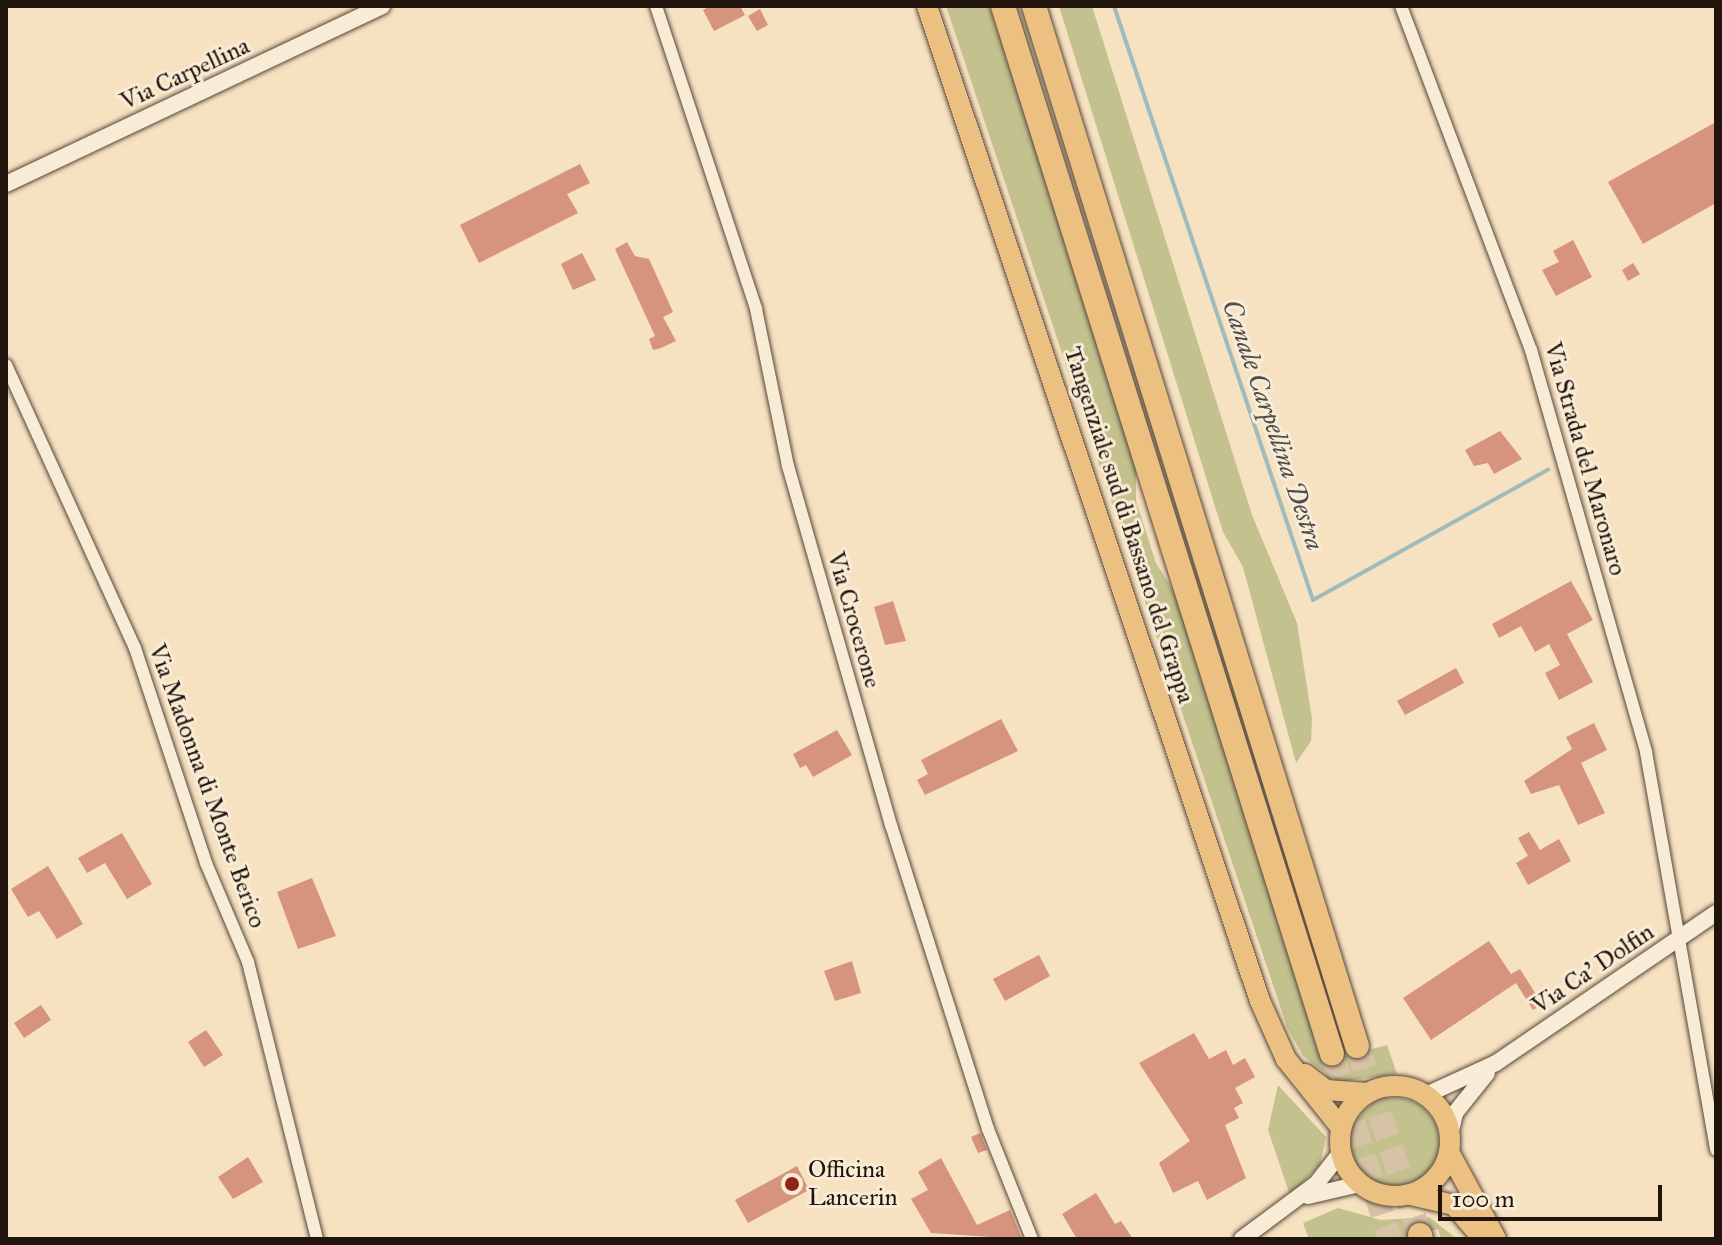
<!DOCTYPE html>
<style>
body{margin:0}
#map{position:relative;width:1722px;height:1245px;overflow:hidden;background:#f6e1c0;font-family:"IM FELL Great Primer",serif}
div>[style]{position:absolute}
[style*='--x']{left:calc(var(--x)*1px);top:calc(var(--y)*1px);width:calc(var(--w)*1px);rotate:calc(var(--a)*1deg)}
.green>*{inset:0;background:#c3c18e}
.round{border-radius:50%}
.stream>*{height:4px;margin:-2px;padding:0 2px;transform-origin:2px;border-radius:2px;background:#a0bbbb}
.building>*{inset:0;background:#d6947c}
.motorway-tunnel>*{height:24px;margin-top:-12px;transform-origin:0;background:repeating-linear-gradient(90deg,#d6c2a5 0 24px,transparent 0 36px)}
.roads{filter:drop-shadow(0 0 2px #56473a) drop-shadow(0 0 2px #56473a)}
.minor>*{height:12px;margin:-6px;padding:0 6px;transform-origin:6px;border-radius:6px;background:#f9ecd6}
.tertiary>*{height:16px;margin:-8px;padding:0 8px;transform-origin:8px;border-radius:8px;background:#f9ecd6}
.primary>*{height:20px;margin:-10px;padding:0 10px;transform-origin:10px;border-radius:10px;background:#ebc080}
.primary>.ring{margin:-10px;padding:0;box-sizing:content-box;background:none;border:20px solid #ebc080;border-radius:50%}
.motorway>*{height:24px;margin:-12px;padding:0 12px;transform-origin:12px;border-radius:12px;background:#ebc080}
.dots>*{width:22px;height:22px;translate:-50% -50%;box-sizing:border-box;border:4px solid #f9ecd6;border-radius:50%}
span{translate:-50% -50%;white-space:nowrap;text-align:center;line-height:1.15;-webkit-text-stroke:6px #f9ecd6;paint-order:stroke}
.street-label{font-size:24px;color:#20140d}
.poi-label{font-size:24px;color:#20140d}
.left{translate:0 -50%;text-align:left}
.water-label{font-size:26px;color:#4d4e4a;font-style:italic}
.frame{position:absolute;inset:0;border:8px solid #20140d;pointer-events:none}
.scale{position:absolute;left:1438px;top:1185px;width:224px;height:36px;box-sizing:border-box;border:4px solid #20140d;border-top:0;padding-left:10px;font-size:24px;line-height:28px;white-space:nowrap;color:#20140d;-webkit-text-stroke:6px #f9ecd6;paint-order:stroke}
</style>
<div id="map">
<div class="green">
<i style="clip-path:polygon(946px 6px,989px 6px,993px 16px,1136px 463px,1136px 501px,1156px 563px,1178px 598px,1323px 1062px,1387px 1045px,1397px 1074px,1337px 1082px,1303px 1056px,1287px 1027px)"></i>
<i style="clip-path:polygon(1059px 6px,1092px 6px,1252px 515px,1297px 623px,1312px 719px,1311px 741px,1296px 763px,1243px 567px,1223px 532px)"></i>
<i style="clip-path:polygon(1278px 1085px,1326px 1137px,1320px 1165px,1290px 1195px,1268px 1130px)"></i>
<i class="round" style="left:1351px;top:1098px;width:88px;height:88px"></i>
<i style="clip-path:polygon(1338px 1208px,1381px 1220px,1429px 1217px,1457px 1239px,1441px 1239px,1438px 1229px,1403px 1239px,1309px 1239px,1303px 1223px)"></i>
</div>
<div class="stream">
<i style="--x:1114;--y:6;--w:626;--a:71.48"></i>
<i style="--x:1313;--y:600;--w:269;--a:-29"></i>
</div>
<div class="building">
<i style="clip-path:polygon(710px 6px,740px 6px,745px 15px,714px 31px,703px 10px)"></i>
<i style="clip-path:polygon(760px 9px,768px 25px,757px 31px,748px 16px)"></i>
<i style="clip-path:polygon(1716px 122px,1716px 203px,1643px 244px,1608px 182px)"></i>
<i style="clip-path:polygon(580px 164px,590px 183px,567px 194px,578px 213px,479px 263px,460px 225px)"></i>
<i style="clip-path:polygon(1573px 240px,1592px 277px,1556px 296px,1542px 270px,1559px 262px,1553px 251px)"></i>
<i style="clip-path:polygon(627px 242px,635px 256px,649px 259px,673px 312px,663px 317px,676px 341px,661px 348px,653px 350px,649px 339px,655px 336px,615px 249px)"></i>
<i style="clip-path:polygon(582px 253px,596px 280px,573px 290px,561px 264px)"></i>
<i style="clip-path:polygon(1633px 263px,1640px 274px,1628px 281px,1622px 270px)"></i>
<i style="clip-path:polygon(1500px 431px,1522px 459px,1494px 474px,1488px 463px,1474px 466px,1465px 450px)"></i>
<i style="clip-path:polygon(1571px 581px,1593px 620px,1567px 634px,1593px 682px,1559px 700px,1545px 673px,1560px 665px,1549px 644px,1535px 652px,1521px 626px,1499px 638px,1492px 624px)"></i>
<i style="clip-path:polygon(893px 601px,906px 641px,885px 645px,874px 607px)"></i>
<i style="clip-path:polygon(1456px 668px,1464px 683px,1405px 715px,1397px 701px)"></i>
<i style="clip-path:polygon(1001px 719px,1018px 751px,925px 795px,917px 780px,928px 774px,921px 760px)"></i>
<i style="clip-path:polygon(1594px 723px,1607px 750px,1581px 763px,1605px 813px,1578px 825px,1559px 785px,1531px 794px,1524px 781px,1572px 749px,1566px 737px)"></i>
<i style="clip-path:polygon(837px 730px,852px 755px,813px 777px,806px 765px,800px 768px,793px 754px)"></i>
<i style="clip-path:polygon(1529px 832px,1540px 850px,1559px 839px,1571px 861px,1528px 885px,1516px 863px,1528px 856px,1518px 838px)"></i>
<i style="clip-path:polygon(122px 833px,152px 884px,127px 899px,105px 863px,87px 873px,78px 858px)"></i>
<i style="clip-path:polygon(48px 866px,83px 924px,57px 939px,39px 911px,28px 917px,11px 889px)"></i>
<i style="clip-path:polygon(312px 878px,336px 936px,298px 949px,277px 892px)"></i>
<i style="clip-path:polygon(1489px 941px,1511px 974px,1520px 969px,1542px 1004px,1533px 1010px,1516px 983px,1431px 1040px,1403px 998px)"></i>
<i style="clip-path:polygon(1039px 955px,1050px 976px,1005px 1001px,993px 979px)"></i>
<i style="clip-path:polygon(852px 961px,861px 993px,835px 1001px,824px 971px)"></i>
<i style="clip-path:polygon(41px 1005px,51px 1020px,24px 1038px,14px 1023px)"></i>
<i style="clip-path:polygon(206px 1030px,223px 1055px,204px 1067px,188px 1042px)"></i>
<i style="clip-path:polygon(1194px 1033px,1209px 1059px,1226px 1050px,1233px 1065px,1245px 1058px,1255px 1077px,1235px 1088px,1243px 1103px,1234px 1108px,1239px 1118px,1225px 1125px,1246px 1178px,1207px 1200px,1198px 1181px,1173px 1193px,1159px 1163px,1190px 1141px,1139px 1063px)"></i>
<i style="clip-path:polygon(980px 1133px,987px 1150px,978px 1153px,971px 1137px)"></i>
<i style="clip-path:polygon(248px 1157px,263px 1182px,233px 1199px,218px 1177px)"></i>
<i style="clip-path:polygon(941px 1158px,977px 1225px,1010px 1210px,1022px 1239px,931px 1233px,911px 1199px,928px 1190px,918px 1172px)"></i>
<i style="clip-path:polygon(797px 1166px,809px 1190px,748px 1223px,735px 1200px)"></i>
<i style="clip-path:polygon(1096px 1193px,1115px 1224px,1121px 1221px,1133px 1239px,1077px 1239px,1062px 1214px)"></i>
</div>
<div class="motorway-tunnel">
<i style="--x:1357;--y:1046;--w:199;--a:71.6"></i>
<i style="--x:1332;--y:1054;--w:194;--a:72.6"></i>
</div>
<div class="roads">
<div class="minor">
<i style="--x:656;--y:6;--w:319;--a:71.7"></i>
<i style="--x:756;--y:309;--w:160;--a:78.5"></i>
<i style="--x:788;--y:466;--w:373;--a:74"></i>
<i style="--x:891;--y:825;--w:319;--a:72.3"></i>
<i style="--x:988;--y:1129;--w:118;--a:68.2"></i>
<i style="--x:1401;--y:6;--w:368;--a:69.3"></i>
<i style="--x:1531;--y:350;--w:418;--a:74"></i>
<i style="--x:1646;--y:752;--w:404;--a:80"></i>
<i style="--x:6;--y:365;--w:311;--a:65.5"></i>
<i style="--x:135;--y:648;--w:226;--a:71.7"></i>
<i style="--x:206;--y:863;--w:108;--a:67"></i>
<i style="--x:248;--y:962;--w:285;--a:76"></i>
</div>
<div class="tertiary">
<i style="--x:6;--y:184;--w:416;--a:-25.3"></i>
<i style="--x:1426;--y:1095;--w:77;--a:-24.6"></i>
<i style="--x:1496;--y:1063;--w:266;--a:-34.3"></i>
<i style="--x:1450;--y:1135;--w:23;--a:-77"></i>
<i style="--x:1455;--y:1113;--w:51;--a:-51.3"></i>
<i style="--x:1308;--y:1196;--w:53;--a:-13"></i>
<i style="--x:1242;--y:1239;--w:94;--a:-36.7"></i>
<i style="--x:1317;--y:1183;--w:39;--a:-52"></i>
</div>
<div class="primary">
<i style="--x:927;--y:6;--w:1049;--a:71.5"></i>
<i style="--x:1260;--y:1001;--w:64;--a:65.9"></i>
<i style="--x:1286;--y:1059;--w:88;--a:51.4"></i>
<i style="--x:1305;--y:1074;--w:26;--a:37"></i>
<i style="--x:1326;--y:1090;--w:42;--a:4.1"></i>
<i class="ring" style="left:1340px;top:1086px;width:90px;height:90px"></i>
<i style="--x:1449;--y:1152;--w:99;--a:61.6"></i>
<i style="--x:1411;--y:1195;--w:44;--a:13.1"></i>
<i style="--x:1454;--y:1205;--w:45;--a:49.5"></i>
</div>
<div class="motorway">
<i style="--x:1003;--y:6;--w:1098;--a:72.57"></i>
<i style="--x:1034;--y:6;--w:1089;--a:72.75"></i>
<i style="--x:1420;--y:1235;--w:4;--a:76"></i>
</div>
</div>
<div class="dots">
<i style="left:792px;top:1184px;background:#8f2418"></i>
</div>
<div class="street-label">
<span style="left:185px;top:74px;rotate:-25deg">Via Carpellina</span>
<span style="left:1585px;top:459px;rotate:74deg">Via Strada del Maronaro</span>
<span style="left:1129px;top:525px;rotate:72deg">Tangenziale sud di Bassano del Grappa</span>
<span style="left:854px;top:620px;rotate:74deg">Via Crocerone</span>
<span style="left:207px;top:786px;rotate:70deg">Via Madonna di Monte Berico</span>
<span style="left:1593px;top:969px;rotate:-34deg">Via Ca' Dolfin</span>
</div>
<div class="poi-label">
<span class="left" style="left:808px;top:1184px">Officina<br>Lancerin</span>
</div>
<div class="water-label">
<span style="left:1273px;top:425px;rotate:71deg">Canale Carpellina Destra</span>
</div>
<div class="frame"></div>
<div class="scale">100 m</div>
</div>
